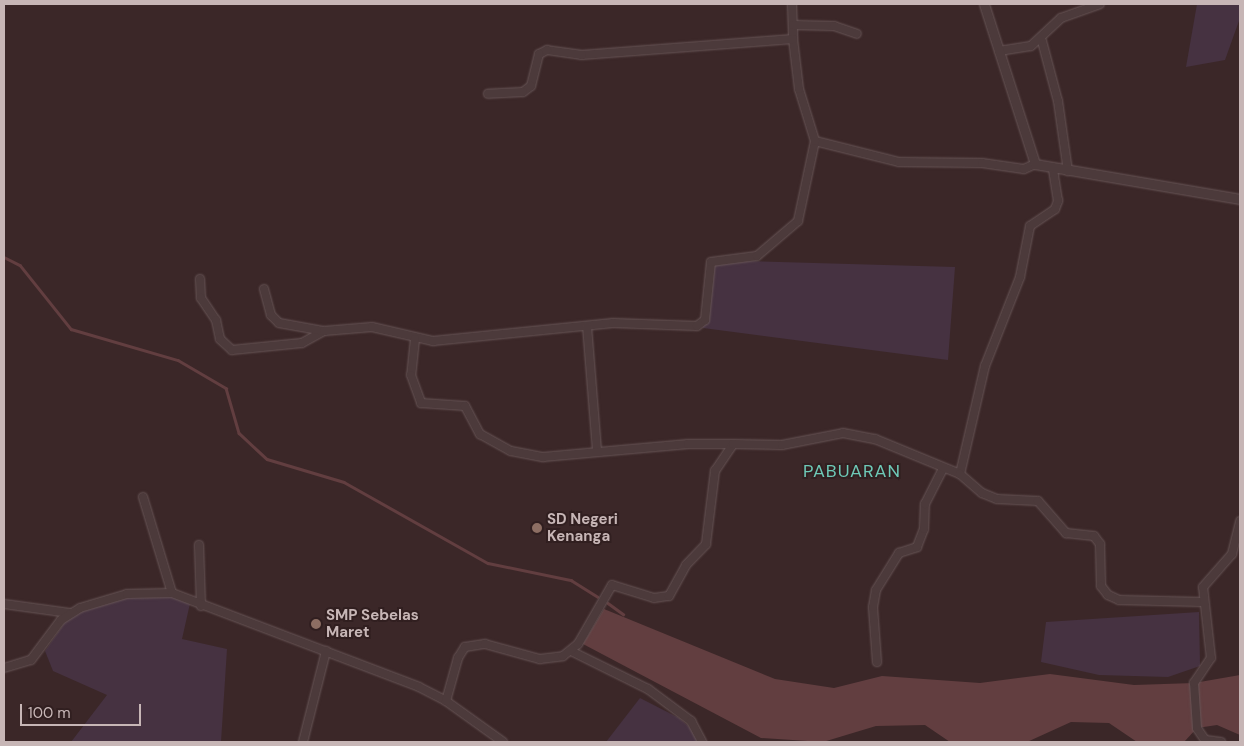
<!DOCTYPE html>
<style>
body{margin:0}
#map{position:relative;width:1244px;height:746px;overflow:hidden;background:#3b2728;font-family:"DM Sans",sans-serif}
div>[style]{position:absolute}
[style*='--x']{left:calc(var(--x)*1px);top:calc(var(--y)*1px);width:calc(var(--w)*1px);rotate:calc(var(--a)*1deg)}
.green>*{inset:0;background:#463241}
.water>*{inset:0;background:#623e40}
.stream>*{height:2.5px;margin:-1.25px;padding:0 1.25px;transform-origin:1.25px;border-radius:1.25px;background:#623e40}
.roads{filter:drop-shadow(0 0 1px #675556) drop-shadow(0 0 1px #675556)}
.minor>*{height:8px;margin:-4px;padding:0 4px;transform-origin:4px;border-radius:4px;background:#4c3a3b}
.tertiary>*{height:9px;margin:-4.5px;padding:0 4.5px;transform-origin:4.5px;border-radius:4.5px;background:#4c3a3b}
.dots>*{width:14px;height:14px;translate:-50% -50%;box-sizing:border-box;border:2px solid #311f20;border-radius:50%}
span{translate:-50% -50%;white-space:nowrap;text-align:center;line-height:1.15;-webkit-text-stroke:4px #311f20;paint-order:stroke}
.poi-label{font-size:15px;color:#c7b6b6;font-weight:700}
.left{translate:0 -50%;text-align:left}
.quarter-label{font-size:18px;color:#6ec9b7;letter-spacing:1px}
.frame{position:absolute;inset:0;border:5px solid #c7b6b6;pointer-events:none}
.scale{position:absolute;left:20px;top:704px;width:121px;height:22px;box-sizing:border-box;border:2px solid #c7b6b6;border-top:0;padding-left:6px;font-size:15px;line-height:18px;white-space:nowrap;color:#c7b6b6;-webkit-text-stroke:4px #311f20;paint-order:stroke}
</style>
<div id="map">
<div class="green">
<i style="clip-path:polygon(1197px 4px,1240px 4px,1240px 18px,1225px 60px,1186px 67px)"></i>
<i style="clip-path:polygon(708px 260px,955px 267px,948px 360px,703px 328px)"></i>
<i style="clip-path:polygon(149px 589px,191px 599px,182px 639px,227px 649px,221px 742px,71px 742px,107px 695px,53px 671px,45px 651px,70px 615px)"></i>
<i style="clip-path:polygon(1199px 612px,1200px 666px,1168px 677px,1099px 675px,1041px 662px,1046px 622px)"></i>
<i style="clip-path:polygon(640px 698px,679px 718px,695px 732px,697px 742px,606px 742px)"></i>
</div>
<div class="water">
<i style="clip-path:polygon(604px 609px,775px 679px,834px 688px,882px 676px,980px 683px,1050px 674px,1134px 685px,1194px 683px,1240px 675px,1240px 735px,1217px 725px,1197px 728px,1184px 742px,1137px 742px,1109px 723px,1071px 722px,1027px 742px,950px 742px,925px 725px,876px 726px,823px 742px,761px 738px,583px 644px)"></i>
</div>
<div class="stream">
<i style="--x:4;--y:257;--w:18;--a:27"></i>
<i style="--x:20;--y:265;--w:82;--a:51.4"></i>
<i style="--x:71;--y:329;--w:111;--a:16.2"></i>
<i style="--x:178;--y:360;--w:56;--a:30.3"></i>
<i style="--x:226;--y:388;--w:47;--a:73.9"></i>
<i style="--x:239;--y:433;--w:38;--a:43"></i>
<i style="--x:267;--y:459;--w:80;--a:16.6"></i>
<i style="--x:344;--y:482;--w:165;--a:29.4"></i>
<i style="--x:488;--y:563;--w:85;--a:11.6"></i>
<i style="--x:571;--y:580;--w:31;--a:32"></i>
<i style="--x:608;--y:603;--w:19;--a:36"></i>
</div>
<div class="roads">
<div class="minor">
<i style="--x:792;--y:4;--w:35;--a:88"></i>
<i style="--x:793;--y:25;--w:41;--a:1.4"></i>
<i style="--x:834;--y:26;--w:24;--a:19"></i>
<i style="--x:1042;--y:41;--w:62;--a:75.1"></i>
<i style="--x:1058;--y:101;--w:71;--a:81.9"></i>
<i style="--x:999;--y:51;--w:32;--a:-9"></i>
<i style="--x:1031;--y:46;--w:41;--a:-43"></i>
<i style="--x:1061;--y:18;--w:41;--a:-19.7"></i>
<i style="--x:815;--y:141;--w:87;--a:14"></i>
<i style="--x:899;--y:162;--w:83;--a:0.7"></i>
<i style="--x:982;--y:163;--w:42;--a:8.1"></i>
<i style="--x:1024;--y:169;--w:12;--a:-24"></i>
<i style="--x:200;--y:279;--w:19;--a:87"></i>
<i style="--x:201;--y:298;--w:27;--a:56"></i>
<i style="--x:216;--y:320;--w:19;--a:78"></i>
<i style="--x:220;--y:339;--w:16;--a:43"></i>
<i style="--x:232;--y:350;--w:70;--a:-5.7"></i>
<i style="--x:302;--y:343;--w:25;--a:-29"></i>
<i style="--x:264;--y:289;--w:27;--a:75"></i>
<i style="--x:271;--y:315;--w:11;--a:45"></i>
<i style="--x:279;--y:323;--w:46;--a:10.1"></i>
<i style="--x:324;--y:331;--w:48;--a:-4.8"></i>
<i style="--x:372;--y:327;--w:63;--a:12.9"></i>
<i style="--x:433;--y:341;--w:181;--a:-5.7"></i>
<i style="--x:613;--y:323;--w:84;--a:2"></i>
<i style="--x:697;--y:326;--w:10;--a:-37"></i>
<i style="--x:705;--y:320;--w:58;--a:-84.1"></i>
<i style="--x:711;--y:262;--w:46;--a:-7.4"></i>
<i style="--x:757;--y:256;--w:54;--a:-40.5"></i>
<i style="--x:798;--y:221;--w:82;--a:-78"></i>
<i style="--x:815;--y:141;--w:54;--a:-107.1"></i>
<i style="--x:799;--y:89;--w:50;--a:-96.8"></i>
<i style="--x:793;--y:39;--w:212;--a:175.7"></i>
<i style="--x:582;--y:55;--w:35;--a:-172"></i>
<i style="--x:547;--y:50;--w:9;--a:153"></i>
<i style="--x:539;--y:54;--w:33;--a:104"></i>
<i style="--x:531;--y:86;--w:10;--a:143"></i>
<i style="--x:523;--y:92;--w:35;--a:177"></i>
<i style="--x:587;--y:326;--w:125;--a:85.4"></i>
<i style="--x:415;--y:339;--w:36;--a:96"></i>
<i style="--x:411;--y:375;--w:30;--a:70"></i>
<i style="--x:421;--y:403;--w:44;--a:3.9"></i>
<i style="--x:465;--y:406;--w:32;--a:62"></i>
<i style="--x:480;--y:434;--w:35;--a:29"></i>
<i style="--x:511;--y:451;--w:33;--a:11"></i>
<i style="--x:543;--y:457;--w:146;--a:-5.1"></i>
<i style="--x:688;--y:444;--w:45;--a:0"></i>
<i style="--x:960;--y:474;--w:111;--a:-77"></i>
<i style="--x:985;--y:366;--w:96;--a:-68.5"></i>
<i style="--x:1020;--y:277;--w:52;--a:-78.9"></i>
<i style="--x:1030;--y:226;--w:30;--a:-34"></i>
<i style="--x:1055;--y:209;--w:9;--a:-69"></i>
<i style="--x:1058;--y:201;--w:33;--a:-99"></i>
<i style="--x:143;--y:497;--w:100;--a:73.2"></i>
<i style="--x:199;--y:545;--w:61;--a:88.1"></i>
<i style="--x:4;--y:604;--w:66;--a:7.9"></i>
<i style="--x:571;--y:651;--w:86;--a:26.3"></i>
<i style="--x:648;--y:689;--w:54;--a:36.7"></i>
<i style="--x:691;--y:721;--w:24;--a:62"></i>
<i style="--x:877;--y:662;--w:55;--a:-94.2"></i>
<i style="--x:873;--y:607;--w:17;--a:-80"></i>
<i style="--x:876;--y:590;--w:44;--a:-58.1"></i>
<i style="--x:899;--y:553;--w:19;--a:-18"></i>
<i style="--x:917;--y:547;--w:19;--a:-69"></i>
<i style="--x:924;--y:529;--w:25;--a:-88"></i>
<i style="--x:925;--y:504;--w:38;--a:-63"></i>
<i style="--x:4;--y:668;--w:28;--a:-17"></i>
<i style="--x:31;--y:660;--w:50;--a:-53.1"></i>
<i style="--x:61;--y:620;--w:22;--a:-32"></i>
<i style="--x:80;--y:608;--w:49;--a:-16.6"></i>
<i style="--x:127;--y:594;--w:45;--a:-1.3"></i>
<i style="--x:172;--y:593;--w:264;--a:20.8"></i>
<i style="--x:419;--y:687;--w:30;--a:27"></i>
<i style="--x:446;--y:701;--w:70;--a:35.7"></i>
<i style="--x:446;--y:701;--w:45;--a:-74.4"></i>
<i style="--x:458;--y:658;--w:13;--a:-58"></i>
<i style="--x:465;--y:647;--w:20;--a:-9"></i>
<i style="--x:485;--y:644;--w:57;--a:15.3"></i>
<i style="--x:540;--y:659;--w:23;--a:-7"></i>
<i style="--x:563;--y:656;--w:19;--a:-39"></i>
<i style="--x:578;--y:644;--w:68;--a:-60"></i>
<i style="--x:612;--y:585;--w:44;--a:17.2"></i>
<i style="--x:654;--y:598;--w:15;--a:-8"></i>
<i style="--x:669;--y:596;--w:35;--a:-61"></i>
<i style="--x:686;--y:565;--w:29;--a:-46"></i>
<i style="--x:706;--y:544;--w:74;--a:-83"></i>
<i style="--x:715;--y:471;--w:32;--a:-56"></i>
<i style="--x:733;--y:444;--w:49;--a:1.2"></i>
<i style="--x:782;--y:445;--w:62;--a:-11.1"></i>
<i style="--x:843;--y:433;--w:33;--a:11"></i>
<i style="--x:875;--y:439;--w:92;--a:22.4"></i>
<i style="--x:960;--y:474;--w:29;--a:41"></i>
<i style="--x:982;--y:493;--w:16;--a:22"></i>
<i style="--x:997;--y:499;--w:41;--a:2.8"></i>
<i style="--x:1038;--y:501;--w:43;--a:48.8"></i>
<i style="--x:1066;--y:533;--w:28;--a:6"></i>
<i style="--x:1094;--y:536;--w:10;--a:53"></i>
<i style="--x:1100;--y:544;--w:42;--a:88.6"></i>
<i style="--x:1101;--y:586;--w:11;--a:52"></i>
<i style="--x:1108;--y:595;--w:12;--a:24"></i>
<i style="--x:1119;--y:600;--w:83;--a:1.4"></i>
<i style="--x:303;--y:742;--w:94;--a:-75.8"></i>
<i style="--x:1221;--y:742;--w:16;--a:-173"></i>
<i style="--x:1205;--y:740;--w:14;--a:-124"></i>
<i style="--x:1197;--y:728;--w:45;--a:-93.8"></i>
<i style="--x:1194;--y:683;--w:30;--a:-56"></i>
<i style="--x:1211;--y:658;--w:71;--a:-96.4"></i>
<i style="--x:1203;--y:587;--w:44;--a:-48.7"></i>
<i style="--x:1232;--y:554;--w:34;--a:-76"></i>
</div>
<div class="tertiary">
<i style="--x:984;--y:4;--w:168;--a:72.3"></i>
<i style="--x:1035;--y:164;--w:208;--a:9.7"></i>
</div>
</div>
<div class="dots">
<i style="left:537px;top:528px;background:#8d6e63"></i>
<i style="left:316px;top:624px;background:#8d6e63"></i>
</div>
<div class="poi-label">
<span class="left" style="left:547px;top:528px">SD Negeri<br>Kenanga</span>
<span class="left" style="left:326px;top:624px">SMP Sebelas<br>Maret</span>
</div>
<div class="quarter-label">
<span style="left:852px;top:471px">PABUARAN</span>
</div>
<div class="frame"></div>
<div class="scale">100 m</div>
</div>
